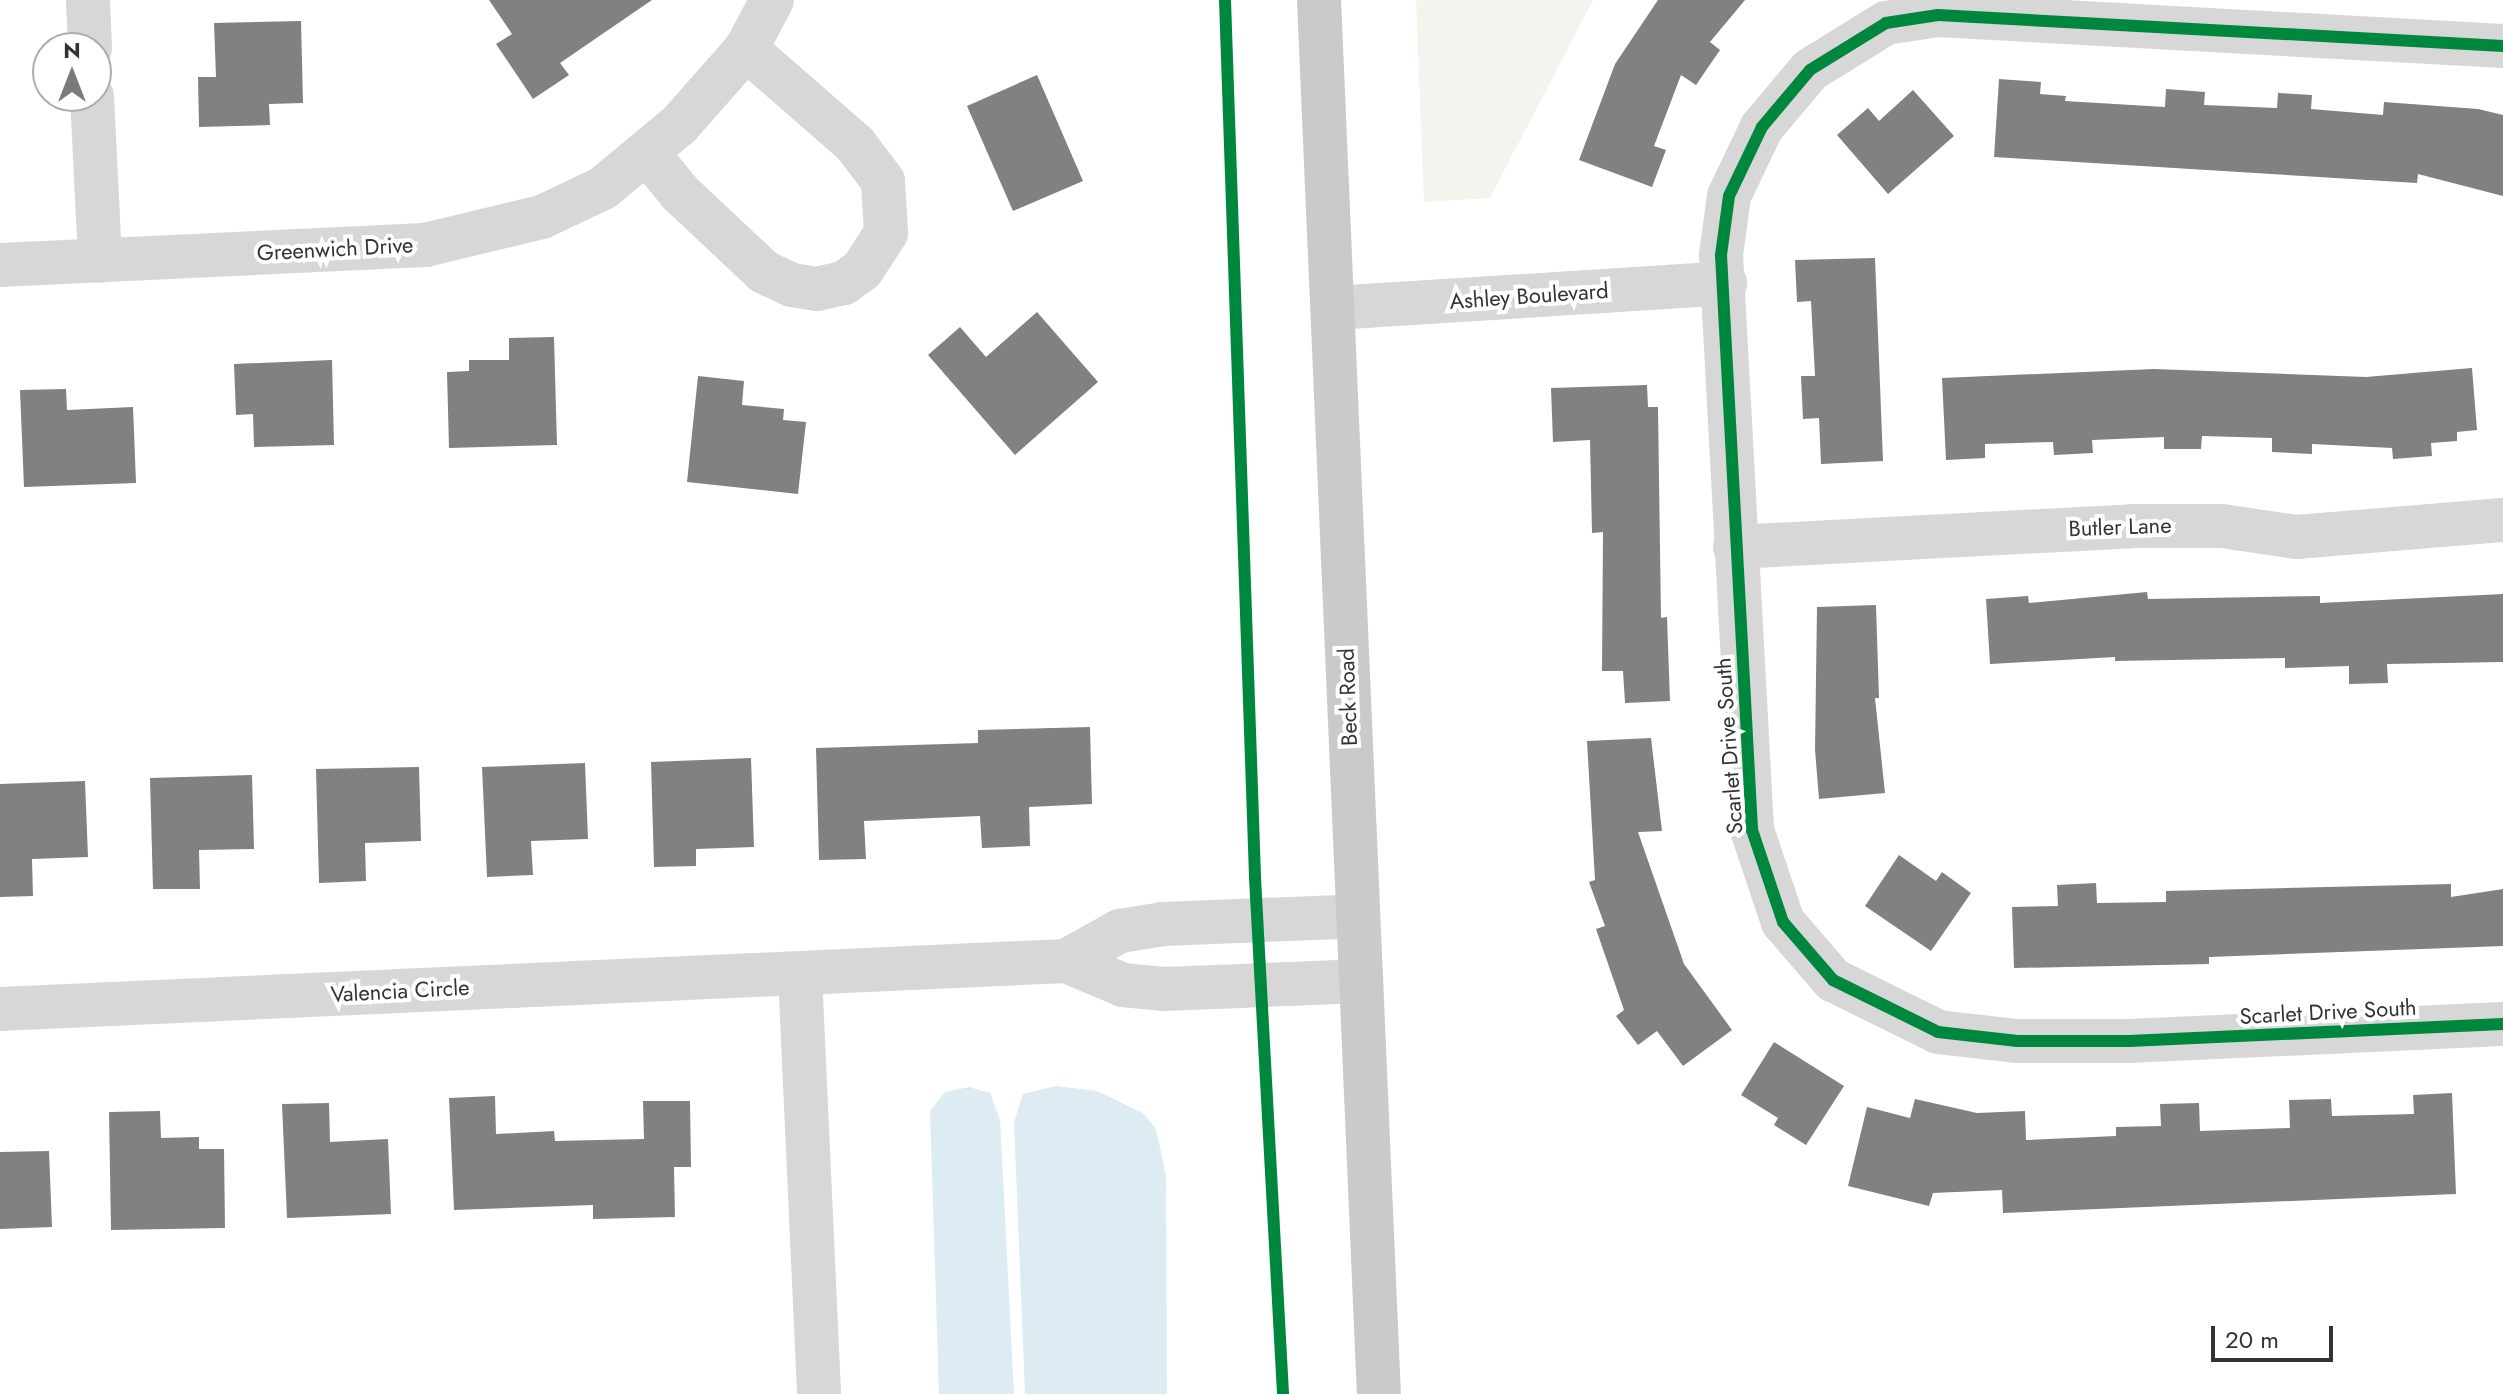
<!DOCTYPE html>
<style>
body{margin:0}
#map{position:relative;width:2503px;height:1394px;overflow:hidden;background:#fff;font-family:Jost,sans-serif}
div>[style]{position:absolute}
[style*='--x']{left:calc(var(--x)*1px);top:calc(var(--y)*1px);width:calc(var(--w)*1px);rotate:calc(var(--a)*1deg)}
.green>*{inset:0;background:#f1f5ed}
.water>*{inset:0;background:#ddebf3}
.building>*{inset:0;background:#818181}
.minor>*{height:44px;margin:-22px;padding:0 22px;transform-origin:22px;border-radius:22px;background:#d7d7d7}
.major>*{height:44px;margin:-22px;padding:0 22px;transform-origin:22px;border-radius:22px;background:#cacaca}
.cycleway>*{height:12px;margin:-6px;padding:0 6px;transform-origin:6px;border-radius:6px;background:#00873e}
span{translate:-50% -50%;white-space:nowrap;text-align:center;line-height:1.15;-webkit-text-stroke:8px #fff;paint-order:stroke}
.street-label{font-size:22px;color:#333}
.north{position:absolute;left:32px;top:32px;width:80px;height:80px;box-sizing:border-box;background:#fff;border:2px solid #adadad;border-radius:50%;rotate:0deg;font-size:22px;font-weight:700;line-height:32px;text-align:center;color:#333}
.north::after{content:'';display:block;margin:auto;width:28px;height:36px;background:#7a7a7a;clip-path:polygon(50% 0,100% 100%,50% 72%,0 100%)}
.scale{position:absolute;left:2211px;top:1326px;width:122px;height:36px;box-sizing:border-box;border:4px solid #333;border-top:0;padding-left:10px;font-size:24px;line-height:28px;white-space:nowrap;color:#333;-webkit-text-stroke:6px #fff;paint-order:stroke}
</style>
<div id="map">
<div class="green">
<i style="clip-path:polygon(1416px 0,1593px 0,1490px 198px,1424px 202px)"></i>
</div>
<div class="water">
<i style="clip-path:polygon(1056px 1086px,1097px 1091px,1143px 1113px,1156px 1129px,1166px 1176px,1167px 1394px,1025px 1394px,1014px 1122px,1023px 1094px)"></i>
<i style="clip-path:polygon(969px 1087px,990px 1093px,1000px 1120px,1014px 1394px,939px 1394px,930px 1111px,945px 1092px)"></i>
</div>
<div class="building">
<i style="clip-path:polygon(489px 0,652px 0,560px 63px,569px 75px,533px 99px,496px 44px,512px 34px)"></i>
<i style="clip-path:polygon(1658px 0,1745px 0,1710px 42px,1720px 50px,1696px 85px,1681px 75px,1654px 146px,1666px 150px,1652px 187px,1579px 160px,1615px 64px)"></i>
<i style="clip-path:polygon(301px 21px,303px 103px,269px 104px,270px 125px,199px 127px,198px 77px,216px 77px,214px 23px)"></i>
<i style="clip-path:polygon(1037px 75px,1083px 181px,1013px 211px,967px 106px)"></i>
<i style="clip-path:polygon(1999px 79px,2041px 82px,2040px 94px,2066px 96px,2065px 101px,2165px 107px,2166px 89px,2205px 92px,2204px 105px,2277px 108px,2278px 93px,2312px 95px,2311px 109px,2383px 115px,2384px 102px,2478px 109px,2503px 115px,2503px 196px,2418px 174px,2417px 183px,1994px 157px)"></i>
<i style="clip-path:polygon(1913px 90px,1954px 136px,1888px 194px,1837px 135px,1868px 108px,1879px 121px)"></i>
<i style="clip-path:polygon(1875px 258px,1883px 461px,1821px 464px,1819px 418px,1803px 419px,1801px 376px,1815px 376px,1811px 301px,1797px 302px,1795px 260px)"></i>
<i style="clip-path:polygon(1037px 312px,1098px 382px,1015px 455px,928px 355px,960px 327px,986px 357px)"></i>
<i style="clip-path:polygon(554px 337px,557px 445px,449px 448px,447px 372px,469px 371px,469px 360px,509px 360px,509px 338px)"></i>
<i style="clip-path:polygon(332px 360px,334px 445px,254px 447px,253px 414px,236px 415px,234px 364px)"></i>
<i style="clip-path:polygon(2472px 368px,2477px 430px,2457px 432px,2457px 441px,2431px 443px,2432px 456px,2393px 459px,2392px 448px,2312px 444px,2312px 454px,2272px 452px,2272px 438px,2202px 436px,2201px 449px,2164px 449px,2164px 437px,2092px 440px,2093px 453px,2054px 455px,2053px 442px,1985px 444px,1985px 458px,1946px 460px,1942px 378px,2154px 369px,2366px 377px)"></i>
<i style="clip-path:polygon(698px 376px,744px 381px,742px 405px,784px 409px,783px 420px,806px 422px,798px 494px,687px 482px)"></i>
<i style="clip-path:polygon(1647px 385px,1648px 407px,1658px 407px,1661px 618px,1667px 617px,1670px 701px,1625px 703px,1623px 671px,1602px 671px,1603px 532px,1592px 533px,1590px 440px,1553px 442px,1551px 388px)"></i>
<i style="clip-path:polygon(66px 389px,67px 410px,133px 407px,136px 483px,24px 487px,20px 390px)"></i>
<i style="clip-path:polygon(2147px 592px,2148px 599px,2320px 596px,2320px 603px,2503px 594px,2503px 662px,2387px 664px,2388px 683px,2349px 684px,2349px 666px,2285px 668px,2285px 658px,2115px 661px,2115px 657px,1990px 664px,1986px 599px,2028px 596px,2029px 603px)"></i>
<i style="clip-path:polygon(1876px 605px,1879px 698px,1875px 698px,1885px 793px,1819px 799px,1815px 750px,1817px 607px)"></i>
<i style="clip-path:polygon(1090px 727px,1092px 804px,1029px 807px,1030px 846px,982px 848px,980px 816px,864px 821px,866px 859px,819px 860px,816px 748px,978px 743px,978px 730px)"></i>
<i style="clip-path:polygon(1651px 738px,1662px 831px,1638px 832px,1684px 964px,1732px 1030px,1683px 1066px,1657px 1031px,1638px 1045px,1616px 1016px,1624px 1010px,1596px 929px,1605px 926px,1589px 882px,1595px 880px,1587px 741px)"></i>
<i style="clip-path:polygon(751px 758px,754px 847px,696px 849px,696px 866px,654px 867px,651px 762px)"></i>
<i style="clip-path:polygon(585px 763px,588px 839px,531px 841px,533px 875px,487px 877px,482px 767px)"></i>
<i style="clip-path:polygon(419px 767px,421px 841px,365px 843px,366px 881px,319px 883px,316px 769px)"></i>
<i style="clip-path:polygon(252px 775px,254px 849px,199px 850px,200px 889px,153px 889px,150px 778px)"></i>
<i style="clip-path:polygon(85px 781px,88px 857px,32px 859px,33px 896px,0 897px,0 784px)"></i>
<i style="clip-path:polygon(1899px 855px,1936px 881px,1942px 872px,1971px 893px,1931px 951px,1865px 906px)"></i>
<i style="clip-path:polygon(2096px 883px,2097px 903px,2166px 902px,2166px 891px,2451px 884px,2451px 897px,2503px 889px,2503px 946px,2209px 957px,2209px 964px,2014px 968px,2012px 907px,2058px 906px,2057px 885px)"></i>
<i style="clip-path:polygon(1774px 1042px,1844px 1086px,1806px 1145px,1774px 1125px,1778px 1118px,1741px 1095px)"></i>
<i style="clip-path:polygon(2452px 1093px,2456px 1194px,2003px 1213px,2002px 1190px,1933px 1193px,1929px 1206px,1848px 1186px,1867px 1107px,1910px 1118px,1915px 1099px,1977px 1113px,2025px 1111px,2026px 1140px,2116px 1136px,2116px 1127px,2161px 1126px,2160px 1104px,2199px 1103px,2200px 1131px,2290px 1128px,2289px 1100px,2331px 1099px,2332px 1116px,2414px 1114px,2413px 1095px)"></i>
<i style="clip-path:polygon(495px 1096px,496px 1134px,554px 1131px,555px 1141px,644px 1139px,643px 1101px,690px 1101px,691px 1167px,674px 1167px,675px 1217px,593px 1219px,593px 1205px,454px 1210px,449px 1098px)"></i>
<i style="clip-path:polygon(329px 1103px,330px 1142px,388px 1139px,391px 1214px,287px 1218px,282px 1104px)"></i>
<i style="clip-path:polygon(160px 1111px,161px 1138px,199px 1137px,199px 1149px,224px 1149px,225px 1228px,111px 1230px,109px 1112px)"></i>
<i style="clip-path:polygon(49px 1151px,52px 1227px,0 1229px,0 1152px)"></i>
</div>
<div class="minor">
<i style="--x:88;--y:0;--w:48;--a:87.6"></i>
<i style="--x:2503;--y:46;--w:566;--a:-176.86"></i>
<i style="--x:1938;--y:15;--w:53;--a:171.3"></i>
<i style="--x:1886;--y:23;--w:89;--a:148.3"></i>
<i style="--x:1810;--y:70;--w:75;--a:130.1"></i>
<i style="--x:1762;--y:127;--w:76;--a:115.6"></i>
<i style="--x:1729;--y:196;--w:60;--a:97.7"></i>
<i style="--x:1721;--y:255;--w:576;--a:86.91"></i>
<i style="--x:1752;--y:830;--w:97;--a:71.4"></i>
<i style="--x:1783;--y:922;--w:77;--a:49.2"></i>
<i style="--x:1833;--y:980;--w:117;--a:26.3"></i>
<i style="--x:1938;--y:1032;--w:80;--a:6.5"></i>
<i style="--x:2017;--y:1041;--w:112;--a:0"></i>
<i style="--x:2129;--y:1041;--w:374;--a:-2.6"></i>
<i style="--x:92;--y:96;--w:165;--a:87.2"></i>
<i style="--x:648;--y:154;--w:50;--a:50.6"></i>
<i style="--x:680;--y:193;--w:115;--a:43.2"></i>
<i style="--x:764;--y:272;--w:31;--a:25"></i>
<i style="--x:792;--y:285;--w:25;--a:9"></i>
<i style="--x:817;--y:289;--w:28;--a:-13"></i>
<i style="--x:844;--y:283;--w:22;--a:-36"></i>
<i style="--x:862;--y:270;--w:44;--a:-57"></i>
<i style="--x:886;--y:233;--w:52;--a:-93.3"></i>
<i style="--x:883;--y:181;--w:46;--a:-127.1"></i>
<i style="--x:855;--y:144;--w:145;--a:-138.9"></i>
<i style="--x:0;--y:265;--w:425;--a:-2.7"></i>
<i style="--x:425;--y:245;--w:120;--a:-13.5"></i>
<i style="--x:542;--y:217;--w:68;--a:-25.4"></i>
<i style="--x:603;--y:188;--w:99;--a:-39.7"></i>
<i style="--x:679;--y:125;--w:101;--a:-48.6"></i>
<i style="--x:746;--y:49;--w:55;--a:-62"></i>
<i style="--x:1333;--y:308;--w:393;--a:-3.6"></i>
<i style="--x:1735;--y:547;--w:398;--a:-3"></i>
<i style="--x:2132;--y:526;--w:90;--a:0"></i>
<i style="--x:2222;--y:526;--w:75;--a:8.5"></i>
<i style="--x:2296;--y:537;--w:208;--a:-4.7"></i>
<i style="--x:1066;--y:961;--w:62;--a:-29.1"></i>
<i style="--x:1120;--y:931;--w:44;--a:-9.2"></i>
<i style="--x:1163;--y:924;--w:195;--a:-2.3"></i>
<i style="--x:800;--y:974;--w:420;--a:87.4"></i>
<i style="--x:0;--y:1009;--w:1067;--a:-2.58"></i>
<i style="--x:1066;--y:961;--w:62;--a:22.8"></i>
<i style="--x:1123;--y:985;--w:41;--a:5.6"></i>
<i style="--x:1164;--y:989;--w:197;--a:-2.3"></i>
</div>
<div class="major">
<i style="--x:1319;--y:0;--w:1395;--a:87.54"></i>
</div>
<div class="cycleway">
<i style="--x:1225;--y:0;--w:879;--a:88.04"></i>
<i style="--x:1255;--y:878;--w:517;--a:86.89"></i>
<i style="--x:2503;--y:46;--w:566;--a:-176.86"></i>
<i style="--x:1938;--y:15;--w:53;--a:171.3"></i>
<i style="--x:1886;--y:23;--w:89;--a:148.3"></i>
<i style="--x:1810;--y:70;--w:75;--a:130.1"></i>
<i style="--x:1762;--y:127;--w:76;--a:115.6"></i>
<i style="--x:1729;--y:196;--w:60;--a:97.7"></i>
<i style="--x:1721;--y:255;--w:576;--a:86.91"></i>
<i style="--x:1752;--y:830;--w:97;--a:71.4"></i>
<i style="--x:1783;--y:922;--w:77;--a:49.2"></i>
<i style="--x:1833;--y:980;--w:117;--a:26.3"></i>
<i style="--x:1938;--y:1032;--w:80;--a:6.5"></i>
<i style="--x:2017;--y:1041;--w:112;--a:0"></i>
<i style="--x:2129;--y:1041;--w:374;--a:-2.6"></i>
</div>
<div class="street-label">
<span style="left:335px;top:249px;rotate:-3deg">Greenwich Drive</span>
<span style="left:1529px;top:296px;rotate:-4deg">Ashley Boulevard</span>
<span style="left:2120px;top:527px;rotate:-2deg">Butler Lane</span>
<span style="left:1348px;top:697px;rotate:-92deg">Beck Road</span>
<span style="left:1729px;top:746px;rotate:-94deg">Scarlet Drive South</span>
<span style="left:400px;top:991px;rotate:-3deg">Valencia Circle</span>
<span style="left:2328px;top:1012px;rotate:-3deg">Scarlet Drive South</span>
</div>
<div class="north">N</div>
<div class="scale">20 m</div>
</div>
